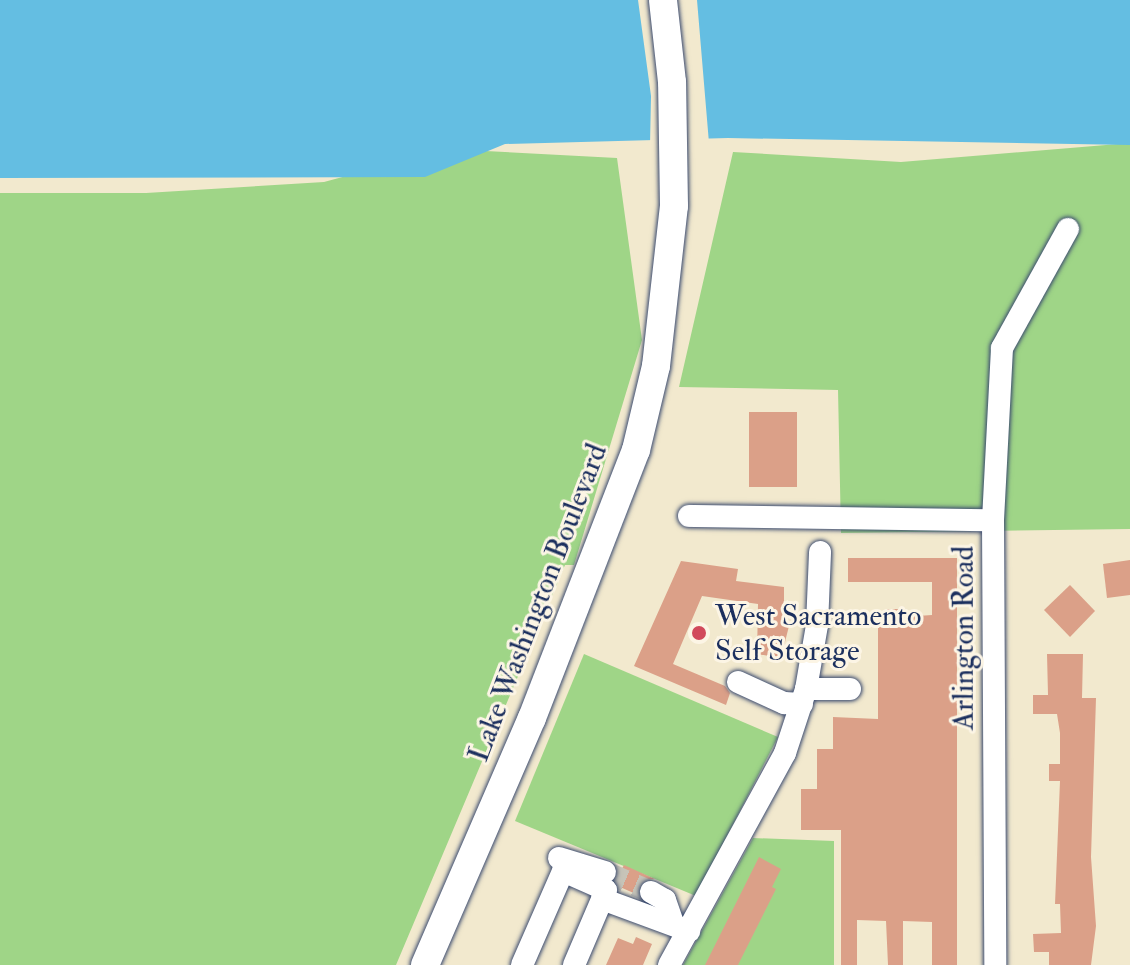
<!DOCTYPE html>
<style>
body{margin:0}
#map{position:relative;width:1130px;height:965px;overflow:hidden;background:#f2e9ce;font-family:"IM FELL Double Pica",serif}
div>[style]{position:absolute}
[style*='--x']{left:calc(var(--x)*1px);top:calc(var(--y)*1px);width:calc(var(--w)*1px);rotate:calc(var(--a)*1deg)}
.green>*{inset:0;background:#9fd587}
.water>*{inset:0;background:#64bee2}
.pier>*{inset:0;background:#f2e9ce}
.building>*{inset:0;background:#dba088}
.minor-tunnel>*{height:22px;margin-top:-11px;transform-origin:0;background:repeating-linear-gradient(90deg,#c7c4b8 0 22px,transparent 0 33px)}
.roads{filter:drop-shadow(0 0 2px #3b4b6f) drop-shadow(0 0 2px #3b4b6f)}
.minor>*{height:22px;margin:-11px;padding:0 11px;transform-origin:11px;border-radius:11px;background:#fff}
.major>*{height:28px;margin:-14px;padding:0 14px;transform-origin:14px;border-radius:14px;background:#fff}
.dots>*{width:22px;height:22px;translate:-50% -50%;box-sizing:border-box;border:4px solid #fcf5e5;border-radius:50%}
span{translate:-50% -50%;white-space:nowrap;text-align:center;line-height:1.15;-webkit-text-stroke:6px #fcf5e5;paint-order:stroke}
.street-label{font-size:30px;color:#1b2f5e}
.poi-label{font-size:30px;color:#1b2f5e}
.left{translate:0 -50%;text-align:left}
</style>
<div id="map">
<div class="green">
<i style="clip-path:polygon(1130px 143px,1130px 529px,841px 533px,838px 390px,679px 387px,733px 152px,901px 162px)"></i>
<i style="clip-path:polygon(446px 149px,617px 158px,642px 340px,574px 565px,565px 565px,396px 965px,0 965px,0 193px,146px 193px,324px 182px)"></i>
<i style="clip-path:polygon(584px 654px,778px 737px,696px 896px,515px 821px)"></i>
<i style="clip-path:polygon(753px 838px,834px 841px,834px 965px,683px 965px)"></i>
</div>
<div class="water">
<i style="clip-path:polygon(0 0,1130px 0,1130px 145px,728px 138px,505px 144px,425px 177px,0 178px)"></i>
</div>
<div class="pier">
<i style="clip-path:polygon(638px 0,697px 0,709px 143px,650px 145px,651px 96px)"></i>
</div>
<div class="building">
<i style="clip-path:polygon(749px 412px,797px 412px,797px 487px,749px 487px)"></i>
<i style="clip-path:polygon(848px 558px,957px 558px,957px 965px,932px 965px,932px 922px,903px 921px,903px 965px,888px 965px,886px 921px,857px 920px,857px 965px,841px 965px,841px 830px,801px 830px,801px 789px,817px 789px,817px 749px,833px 749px,833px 717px,878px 719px,878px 617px,887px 617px,887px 609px,903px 609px,903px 617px,932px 615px,932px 582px,848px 582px)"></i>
<i style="clip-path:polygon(1130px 560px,1130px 595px,1107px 598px,1103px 564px)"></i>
<i style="clip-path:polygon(681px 561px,738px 569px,736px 581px,784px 587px,784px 621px,790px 622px,781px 658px,757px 654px,758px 604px,702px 596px,673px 664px,725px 686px,730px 693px,726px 705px,634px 666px)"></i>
<i style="clip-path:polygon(1070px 585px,1095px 611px,1070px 637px,1044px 610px)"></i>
<i style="clip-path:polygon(1047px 654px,1083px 654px,1082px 698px,1096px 698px,1091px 857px,1096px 926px,1091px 965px,1049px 965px,1049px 952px,1034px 952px,1033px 934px,1061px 933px,1060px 904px,1055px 904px,1060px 781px,1049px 781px,1049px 764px,1060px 764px,1060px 733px,1057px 714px,1033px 714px,1033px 695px,1048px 695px)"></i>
<i style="clip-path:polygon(759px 857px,781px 869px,772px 887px,776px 889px,738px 965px,705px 965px)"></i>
<i style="clip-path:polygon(624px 865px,655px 879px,643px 880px,638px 895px,620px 887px,616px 880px)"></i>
<i style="clip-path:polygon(636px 937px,652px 944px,643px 965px,606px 965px,618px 938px,633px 944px)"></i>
</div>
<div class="minor-tunnel">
<i style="--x:605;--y:872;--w:50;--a:23.5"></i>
</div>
<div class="roads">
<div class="minor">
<i style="--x:689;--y:516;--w:304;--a:0.8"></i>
<i style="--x:993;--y:520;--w:445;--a:89.7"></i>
<i style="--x:993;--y:520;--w:172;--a:-87"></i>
<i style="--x:1002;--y:348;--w:136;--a:-61"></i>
<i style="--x:738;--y:682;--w:51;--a:24.5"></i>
<i style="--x:784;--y:703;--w:18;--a:3"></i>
<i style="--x:806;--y:689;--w:44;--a:0"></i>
<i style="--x:559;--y:858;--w:48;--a:16.9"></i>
<i style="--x:651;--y:892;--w:16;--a:30"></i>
<i style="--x:665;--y:900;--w:24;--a:71"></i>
<i style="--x:602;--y:899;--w:93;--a:20.2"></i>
<i style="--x:522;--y:965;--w:103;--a:-66.4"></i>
<i style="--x:563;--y:871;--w:47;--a:23.8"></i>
<i style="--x:606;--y:890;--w:82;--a:113.1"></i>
<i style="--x:669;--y:965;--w:242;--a:-61.3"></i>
<i style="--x:785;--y:753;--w:67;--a:-71.8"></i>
<i style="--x:806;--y:689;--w:65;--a:-80.2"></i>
<i style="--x:817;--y:625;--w:73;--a:-87.6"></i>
</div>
<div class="major">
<i style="--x:425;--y:965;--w:269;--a:-66.6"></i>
<i style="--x:532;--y:718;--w:287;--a:-68.8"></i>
<i style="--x:636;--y:450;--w:86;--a:-76.6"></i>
<i style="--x:656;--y:366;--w:161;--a:-83.6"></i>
<i style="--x:674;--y:206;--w:124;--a:-90.9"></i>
<i style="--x:672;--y:82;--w:82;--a:-96.3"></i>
</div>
</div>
<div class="dots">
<i style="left:699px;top:633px;background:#d1495b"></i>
</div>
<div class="street-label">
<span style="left:538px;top:603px;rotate:-69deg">Lake Washington Boulevard</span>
<span style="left:964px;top:638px;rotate:-90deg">Arlington Road</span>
</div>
<div class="poi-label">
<span class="left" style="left:715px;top:633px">West Sacramento<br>Self Storage</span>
</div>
</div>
